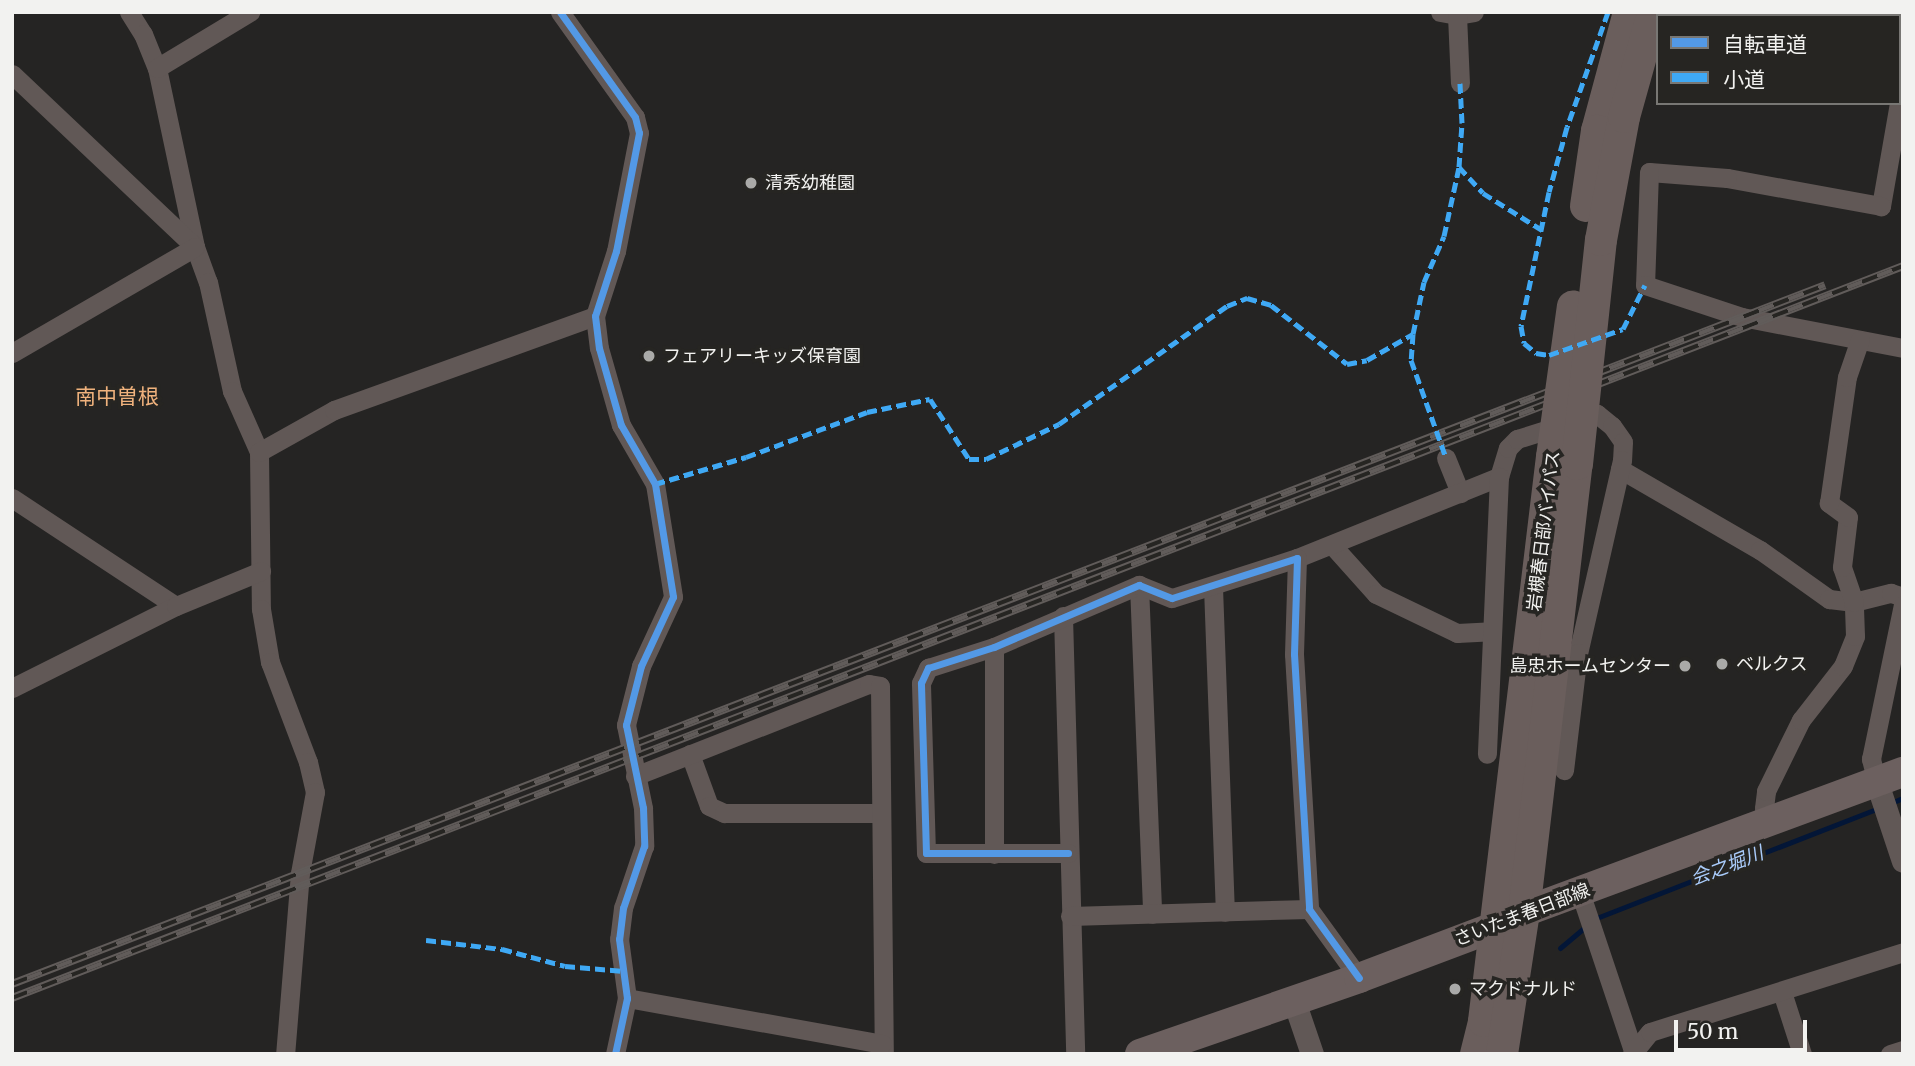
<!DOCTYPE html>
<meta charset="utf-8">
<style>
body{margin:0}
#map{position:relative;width:1915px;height:1066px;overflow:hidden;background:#252423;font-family:Merriweather,"Noto Sans JP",serif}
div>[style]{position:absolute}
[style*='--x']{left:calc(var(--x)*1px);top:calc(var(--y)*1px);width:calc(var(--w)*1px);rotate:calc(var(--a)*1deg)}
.stream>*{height:5px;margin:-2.5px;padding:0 2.5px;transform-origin:2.5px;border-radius:2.5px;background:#031637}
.minor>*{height:19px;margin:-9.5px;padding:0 9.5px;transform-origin:9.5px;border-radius:9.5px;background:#615856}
.tertiary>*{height:23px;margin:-11.5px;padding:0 11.5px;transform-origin:11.5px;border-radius:11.5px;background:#615856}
.primary>*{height:30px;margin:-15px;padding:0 15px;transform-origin:15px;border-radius:15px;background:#6c605f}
.trunk>*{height:32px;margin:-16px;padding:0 16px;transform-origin:16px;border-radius:16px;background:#6a5e5c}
.rail>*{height:8px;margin-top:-4px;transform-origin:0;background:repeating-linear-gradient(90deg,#262522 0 16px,#615c5a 0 32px);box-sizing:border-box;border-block:2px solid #615c5a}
.trunk-bridge>*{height:32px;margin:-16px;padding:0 16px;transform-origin:16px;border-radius:16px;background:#6a5e5c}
.quiet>*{height:5px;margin-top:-2.5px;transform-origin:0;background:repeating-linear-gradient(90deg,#3fa9f5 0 10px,transparent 0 15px)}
.cycleway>*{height:7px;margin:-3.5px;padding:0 3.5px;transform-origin:3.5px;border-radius:3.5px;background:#5399e6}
.dots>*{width:19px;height:19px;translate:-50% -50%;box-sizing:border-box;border:4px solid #262522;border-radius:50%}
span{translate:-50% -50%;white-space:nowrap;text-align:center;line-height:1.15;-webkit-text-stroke:7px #262522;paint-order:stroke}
.poi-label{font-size:18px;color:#f2f2f0}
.left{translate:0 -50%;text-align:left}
.right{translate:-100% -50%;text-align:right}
.street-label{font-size:18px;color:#f2f2f0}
.water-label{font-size:19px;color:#a9cbfa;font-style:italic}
.quarter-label{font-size:21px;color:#f0b27d}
.frame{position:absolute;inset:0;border:14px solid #f2f2f0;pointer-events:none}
.legend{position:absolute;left:1656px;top:14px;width:245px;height:91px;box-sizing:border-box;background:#262522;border:2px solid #787774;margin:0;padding:9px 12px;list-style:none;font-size:21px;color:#f2f2f0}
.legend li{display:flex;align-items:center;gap:14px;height:35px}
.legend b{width:35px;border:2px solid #787774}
.scale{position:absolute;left:1674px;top:1020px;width:133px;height:32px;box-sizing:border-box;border:4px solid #f2f2f0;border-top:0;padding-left:9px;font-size:21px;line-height:24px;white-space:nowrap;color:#f2f2f0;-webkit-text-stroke:5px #262522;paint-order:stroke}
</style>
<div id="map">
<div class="stream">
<i style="--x:1891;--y:803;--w:13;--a:-23"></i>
<i style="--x:1594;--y:919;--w:305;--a:-21.3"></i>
<i style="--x:1560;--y:948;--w:35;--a:-40"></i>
</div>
<div class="minor">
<i style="--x:129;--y:12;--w:26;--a:58"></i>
<i style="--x:143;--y:34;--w:37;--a:68"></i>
<i style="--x:157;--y:68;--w:183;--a:78"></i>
<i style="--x:195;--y:247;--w:37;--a:70"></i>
<i style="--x:208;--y:282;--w:112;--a:77.6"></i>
<i style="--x:232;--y:391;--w:67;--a:66.1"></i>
<i style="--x:259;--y:452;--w:157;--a:89.3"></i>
<i style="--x:261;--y:609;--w:54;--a:80.4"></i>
<i style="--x:270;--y:662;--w:107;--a:69.2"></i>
<i style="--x:308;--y:762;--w:31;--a:77"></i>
<i style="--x:315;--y:792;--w:82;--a:100.5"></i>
<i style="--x:300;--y:873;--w:182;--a:94.7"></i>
<i style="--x:560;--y:12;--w:129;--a:54.5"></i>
<i style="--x:635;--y:117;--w:16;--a:76"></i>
<i style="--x:639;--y:133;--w:120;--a:101"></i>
<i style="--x:616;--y:251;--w:68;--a:107.9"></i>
<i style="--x:595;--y:316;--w:32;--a:83"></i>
<i style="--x:599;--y:348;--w:80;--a:74.1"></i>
<i style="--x:621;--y:425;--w:68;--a:60"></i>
<i style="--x:655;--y:484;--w:114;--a:80.9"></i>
<i style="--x:673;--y:597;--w:76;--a:114.9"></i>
<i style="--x:641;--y:666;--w:61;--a:104.3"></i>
<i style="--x:626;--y:725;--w:85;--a:78.4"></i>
<i style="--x:643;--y:808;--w:38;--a:88"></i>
<i style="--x:644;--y:846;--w:65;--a:108.7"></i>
<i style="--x:623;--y:908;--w:31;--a:97"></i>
<i style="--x:619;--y:939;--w:60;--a:82.3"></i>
<i style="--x:627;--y:998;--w:57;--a:102.1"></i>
<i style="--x:1440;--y:12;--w:17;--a:10"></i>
<i style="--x:1457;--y:15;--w:17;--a:-10"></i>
<i style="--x:1734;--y:12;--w:12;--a:20"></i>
<i style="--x:1457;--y:15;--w:68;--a:87.5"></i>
<i style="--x:1775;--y:16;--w:4;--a:-76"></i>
<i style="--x:1899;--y:63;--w:4;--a:14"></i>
<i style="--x:157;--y:68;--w:109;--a:-31.1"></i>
<i style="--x:12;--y:74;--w:252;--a:43.4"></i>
<i style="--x:1899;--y:100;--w:20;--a:-79"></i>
<i style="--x:1899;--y:103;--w:105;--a:99.9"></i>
<i style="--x:1881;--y:206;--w:157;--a:-169.7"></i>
<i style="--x:1727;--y:178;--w:78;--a:-175.6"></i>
<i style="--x:1649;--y:172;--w:113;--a:92"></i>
<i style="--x:1645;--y:285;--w:102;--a:18.3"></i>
<i style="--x:1742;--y:317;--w:164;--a:10.9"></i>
<i style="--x:12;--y:353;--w:211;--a:-30.1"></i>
<i style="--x:259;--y:452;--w:86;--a:-29.2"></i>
<i style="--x:334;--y:410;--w:277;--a:-19.8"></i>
<i style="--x:1446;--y:458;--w:38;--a:68"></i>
<i style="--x:1620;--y:469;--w:162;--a:30.1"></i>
<i style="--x:1760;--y:550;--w:85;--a:35.4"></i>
<i style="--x:1829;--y:599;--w:25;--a:7"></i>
<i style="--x:1854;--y:602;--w:38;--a:-14"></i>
<i style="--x:1891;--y:593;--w:13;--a:18"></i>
<i style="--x:1499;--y:477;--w:30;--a:-73"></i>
<i style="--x:1508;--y:448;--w:13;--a:-45"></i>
<i style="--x:1517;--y:439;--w:84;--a:-17.4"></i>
<i style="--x:1597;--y:414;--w:19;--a:39"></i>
<i style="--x:1612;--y:426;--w:19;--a:55"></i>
<i style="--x:1623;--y:442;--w:18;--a:93"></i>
<i style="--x:1622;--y:460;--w:198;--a:102.8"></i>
<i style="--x:1578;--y:653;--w:118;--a:96.8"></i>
<i style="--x:12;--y:498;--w:196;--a:33.4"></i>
<i style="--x:1332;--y:545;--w:66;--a:48.1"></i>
<i style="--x:1376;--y:594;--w:90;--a:25.7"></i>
<i style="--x:1457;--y:633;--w:34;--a:-3"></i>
<i style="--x:1297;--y:558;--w:218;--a:-21.9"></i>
<i style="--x:1499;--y:477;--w:277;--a:92.5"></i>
<i style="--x:1139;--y:585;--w:329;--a:87.7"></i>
<i style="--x:1213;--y:587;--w:325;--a:87.9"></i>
<i style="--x:1063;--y:616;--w:438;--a:88.4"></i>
<i style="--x:12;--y:688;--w:183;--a:-26.6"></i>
<i style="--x:176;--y:606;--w:92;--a:-22.4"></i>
<i style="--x:690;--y:754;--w:55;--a:69.9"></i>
<i style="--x:709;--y:806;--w:17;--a:25"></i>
<i style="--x:724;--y:813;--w:157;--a:0"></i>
<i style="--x:635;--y:776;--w:251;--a:-21.5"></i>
<i style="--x:869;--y:684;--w:11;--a:10"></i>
<i style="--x:880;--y:686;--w:368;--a:89.4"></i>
<i style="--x:1877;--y:783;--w:25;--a:-104"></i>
<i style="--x:1871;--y:759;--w:157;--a:-78.3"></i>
<i style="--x:1768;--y:824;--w:16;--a:-104"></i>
<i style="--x:1764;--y:808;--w:17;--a:-83"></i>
<i style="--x:1766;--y:791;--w:79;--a:-63.8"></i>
<i style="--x:1801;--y:720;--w:68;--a:-52.1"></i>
<i style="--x:1843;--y:666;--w:32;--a:-68"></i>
<i style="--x:1855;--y:636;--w:34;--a:-92"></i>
<i style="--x:1854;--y:602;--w:37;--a:-109"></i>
<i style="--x:1842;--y:567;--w:50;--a:-83.2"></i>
<i style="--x:1848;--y:517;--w:24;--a:-144"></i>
<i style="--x:1829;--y:503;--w:127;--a:-81.9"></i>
<i style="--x:1847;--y:377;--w:39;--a:-71"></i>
<i style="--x:1068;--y:853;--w:142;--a:180"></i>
<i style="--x:926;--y:853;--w:170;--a:-91.7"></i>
<i style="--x:921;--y:683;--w:17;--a:-65"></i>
<i style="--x:928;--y:668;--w:69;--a:-17.7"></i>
<i style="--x:994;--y:647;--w:158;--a:-23.2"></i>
<i style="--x:1139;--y:585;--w:35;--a:22"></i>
<i style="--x:1172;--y:598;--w:131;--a:-17.7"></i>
<i style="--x:1297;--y:558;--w:96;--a:91.8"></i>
<i style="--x:1294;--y:654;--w:255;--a:86.6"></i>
<i style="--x:1309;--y:909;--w:85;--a:54.1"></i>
<i style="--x:994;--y:854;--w:207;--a:-90"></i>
<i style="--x:1580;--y:892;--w:167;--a:71.5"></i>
<i style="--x:1070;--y:916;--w:239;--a:-1.7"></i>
<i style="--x:1782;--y:992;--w:65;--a:72.1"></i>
<i style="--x:627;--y:998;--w:259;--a:10.2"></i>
<i style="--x:1632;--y:1054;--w:28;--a:-51"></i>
<i style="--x:1650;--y:1032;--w:265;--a:-17.5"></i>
<i style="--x:1890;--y:1054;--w:14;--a:-17"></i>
</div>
<div class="tertiary">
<i style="--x:1877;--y:783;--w:82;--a:71.6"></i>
<i style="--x:1294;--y:1001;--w:56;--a:71.2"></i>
</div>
<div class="primary">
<i style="--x:1140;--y:1054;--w:232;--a:-19.1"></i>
<i style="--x:1359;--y:978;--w:144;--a:-20.7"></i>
<i style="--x:1494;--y:927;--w:34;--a:-27"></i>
<i style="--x:1524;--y:912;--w:404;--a:-20.3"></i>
</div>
<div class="trunk">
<i style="--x:1597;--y:131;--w:123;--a:-74.9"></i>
<i style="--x:1476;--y:1054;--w:34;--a:-76"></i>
<i style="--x:1484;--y:1021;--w:568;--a:-83.13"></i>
<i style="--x:1502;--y:1054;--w:144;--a:-81.2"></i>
<i style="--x:1524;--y:912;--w:451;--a:-83.3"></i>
</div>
<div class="rail">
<i style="--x:12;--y:984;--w:1943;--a:-21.08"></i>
<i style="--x:12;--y:998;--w:2028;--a:-21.16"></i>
</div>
<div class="trunk-bridge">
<i style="--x:1586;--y:206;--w:76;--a:-81.7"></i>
<i style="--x:1552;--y:457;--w:152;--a:-82.1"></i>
<i style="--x:1577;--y:464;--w:225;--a:-83.9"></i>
<i style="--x:1601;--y:240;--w:125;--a:-79.4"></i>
<i style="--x:1624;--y:117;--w:97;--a:-74.4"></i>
</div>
<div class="quiet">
<i style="--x:1608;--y:12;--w:122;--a:109.6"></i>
<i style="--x:1567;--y:127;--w:67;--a:105.5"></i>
<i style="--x:1549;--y:192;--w:137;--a:101.8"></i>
<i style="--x:1521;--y:326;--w:17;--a:80"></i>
<i style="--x:1524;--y:343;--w:16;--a:40"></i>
<i style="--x:1536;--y:353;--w:13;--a:9"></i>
<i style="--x:1549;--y:355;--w:78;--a:-19.4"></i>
<i style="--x:1623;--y:329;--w:49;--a:-63.4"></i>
<i style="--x:1459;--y:167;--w:35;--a:47"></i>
<i style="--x:1483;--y:193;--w:70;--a:32.1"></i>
<i style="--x:1413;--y:334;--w:26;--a:94"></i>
<i style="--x:1411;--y:360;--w:104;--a:70.3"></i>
<i style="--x:655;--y:484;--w:95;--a:-16.5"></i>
<i style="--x:746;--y:457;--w:129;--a:-20.4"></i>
<i style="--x:867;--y:412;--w:64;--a:-11.7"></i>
<i style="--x:930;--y:399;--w:72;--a:57"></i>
<i style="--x:969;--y:459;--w:17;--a:0"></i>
<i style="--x:986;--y:459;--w:81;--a:-25.6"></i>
<i style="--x:1059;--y:424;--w:205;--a:-35.1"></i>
<i style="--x:1227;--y:306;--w:22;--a:-22"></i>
<i style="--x:1247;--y:298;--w:25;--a:16"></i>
<i style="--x:1271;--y:305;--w:96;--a:37.8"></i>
<i style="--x:1347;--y:364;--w:20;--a:-11"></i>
<i style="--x:1367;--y:360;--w:53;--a:-29.5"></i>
<i style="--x:1413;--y:334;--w:53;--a:-78.1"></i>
<i style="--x:1424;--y:282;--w:50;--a:-66.5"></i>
<i style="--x:1444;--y:236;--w:71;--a:-77.7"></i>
<i style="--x:1459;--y:167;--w:44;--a:-86.1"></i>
<i style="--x:1462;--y:123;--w:40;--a:-92.9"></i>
<i style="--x:426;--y:940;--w:77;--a:6.8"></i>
<i style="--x:502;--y:949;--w:65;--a:15.1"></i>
<i style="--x:565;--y:966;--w:59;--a:4.8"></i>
</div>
<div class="cycleway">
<i style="--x:560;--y:12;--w:129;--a:54.5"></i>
<i style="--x:635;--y:117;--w:16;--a:76"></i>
<i style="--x:639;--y:133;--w:120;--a:101"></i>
<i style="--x:616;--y:251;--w:68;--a:107.9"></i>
<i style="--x:595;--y:316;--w:32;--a:83"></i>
<i style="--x:599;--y:348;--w:80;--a:74.1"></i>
<i style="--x:621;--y:425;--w:68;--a:60"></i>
<i style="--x:655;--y:484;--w:114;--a:80.9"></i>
<i style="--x:673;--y:597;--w:76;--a:114.9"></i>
<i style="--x:641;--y:666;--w:61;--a:104.3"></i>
<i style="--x:626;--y:725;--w:85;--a:78.4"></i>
<i style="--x:643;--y:808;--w:38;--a:88"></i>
<i style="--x:644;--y:846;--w:65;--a:108.7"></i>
<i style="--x:623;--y:908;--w:31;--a:97"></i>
<i style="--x:619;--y:939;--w:60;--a:82.3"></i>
<i style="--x:627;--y:998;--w:57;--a:102.1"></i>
<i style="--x:1068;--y:853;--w:142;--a:180"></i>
<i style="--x:926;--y:853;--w:170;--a:-91.7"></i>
<i style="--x:921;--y:683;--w:17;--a:-65"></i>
<i style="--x:928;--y:668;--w:69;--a:-17.7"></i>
<i style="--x:994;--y:647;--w:158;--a:-23.2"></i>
<i style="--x:1139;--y:585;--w:35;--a:22"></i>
<i style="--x:1172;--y:598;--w:131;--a:-17.7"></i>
<i style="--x:1297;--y:558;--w:96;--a:91.8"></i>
<i style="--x:1294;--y:654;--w:255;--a:86.6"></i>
<i style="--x:1309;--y:909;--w:85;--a:54.1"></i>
</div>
<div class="dots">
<i style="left:751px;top:183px;background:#aaaaa8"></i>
<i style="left:649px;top:356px;background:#aaaaa8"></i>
<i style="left:1722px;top:664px;background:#aaaaa8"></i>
<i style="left:1685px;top:666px;background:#aaaaa8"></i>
<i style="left:1455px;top:989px;background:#aaaaa8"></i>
</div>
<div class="poi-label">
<span class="left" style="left:765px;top:183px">清秀幼稚園</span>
<span class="left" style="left:663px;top:356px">フェアリーキッズ保育園</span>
<span class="left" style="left:1736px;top:664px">ベルクス</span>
<span class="right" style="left:1671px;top:666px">島忠ホームセンター</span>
<span class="left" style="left:1469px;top:989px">マクドナルド</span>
</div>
<div class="street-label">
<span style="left:1544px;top:531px;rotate:-83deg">岩槻春日部バイパス</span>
<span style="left:1522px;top:915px;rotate:-21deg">さいたま春日部線</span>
</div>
<div class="water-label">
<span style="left:1727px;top:866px;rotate:-21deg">会之堀川</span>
</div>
<div class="quarter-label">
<span style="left:117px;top:397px">南中曽根</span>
</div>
<div class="frame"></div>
<ul class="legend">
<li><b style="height:9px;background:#5399e6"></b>自転車道</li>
<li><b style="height:9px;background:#3fa9f5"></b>小道</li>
</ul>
<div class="scale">50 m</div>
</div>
